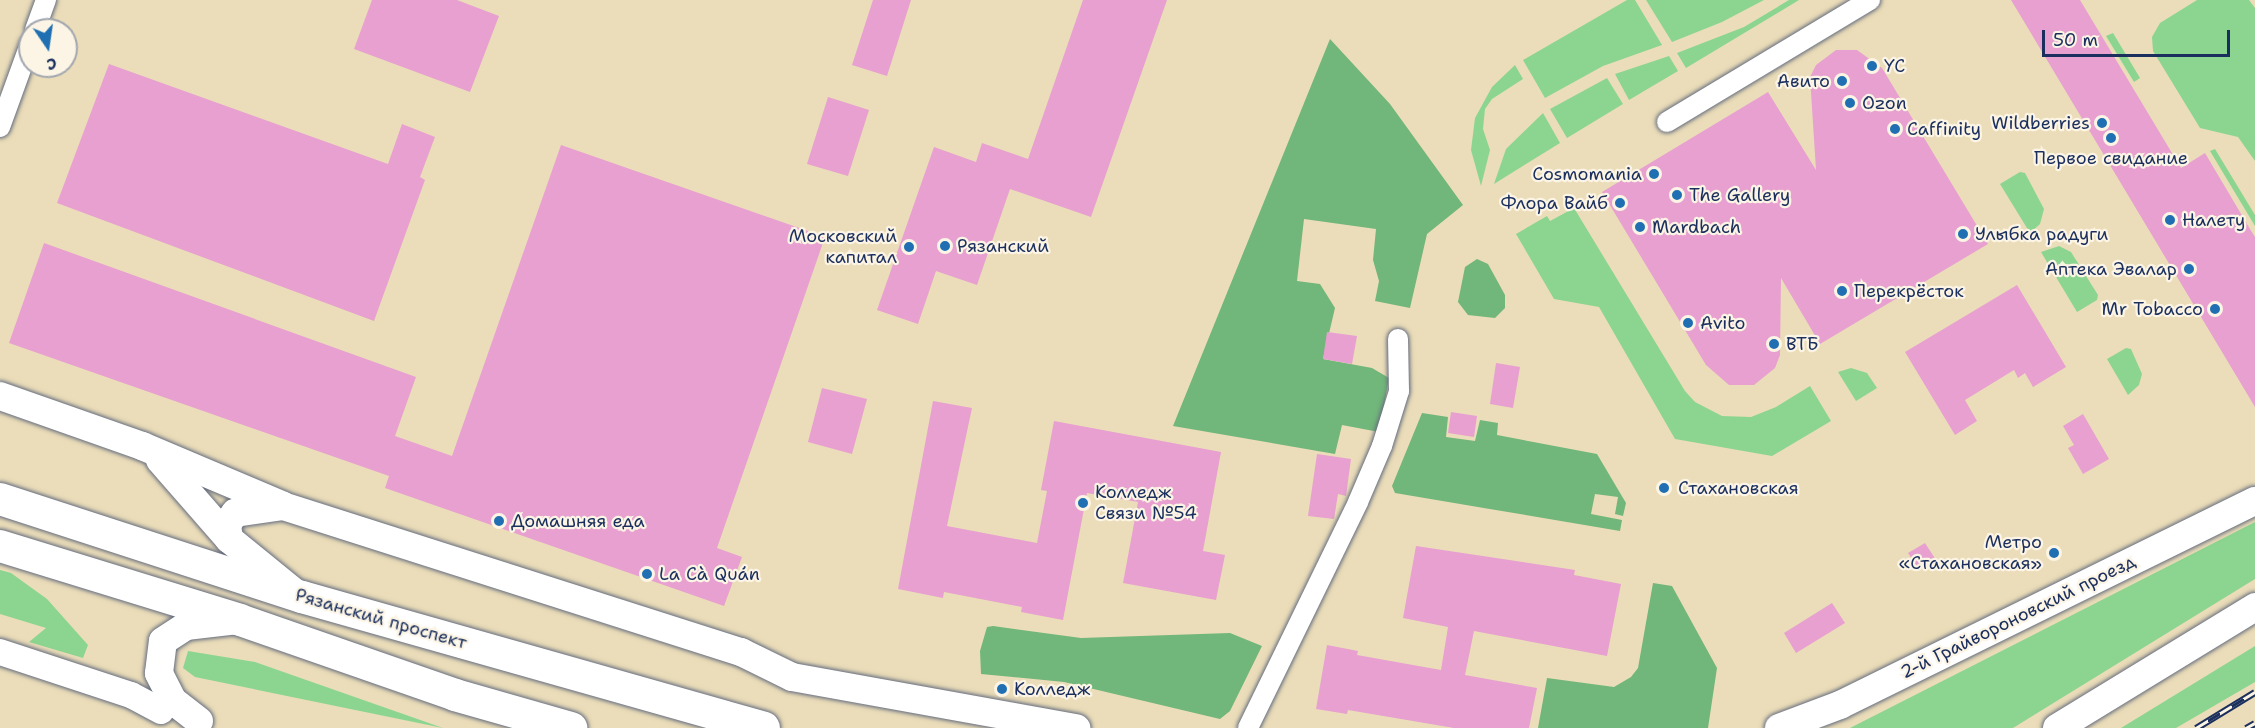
<!DOCTYPE html>
<meta charset="utf-8">
<style>
body{margin:0}
#map{position:relative;width:2255px;height:728px;overflow:hidden;background:#ebddb9;font-family:"Shantell Sans",sans-serif}
div>[style]{position:absolute}
[style*='--x']{left:calc(var(--x)*1px);top:calc(var(--y)*1px);width:calc(var(--w)*1px);rotate:calc(var(--a)*1deg)}
.green>*{inset:0;background:#8cd590}
.forest>*{inset:0;background:#71b67a}
.building>*{inset:0;background:#e7a0d0}
.roads{filter:drop-shadow(0 0 2px #646c7e) drop-shadow(0 0 2px #646c7e)}
.minor>*{height:20px;margin:-10px;padding:0 10px;transform-origin:10px;border-radius:10px;background:#fff}
.tertiary>*{height:26px;margin:-13px;padding:0 13px;transform-origin:13px;border-radius:13px;background:#fff}
.secondary>*{height:28px;margin:-14px;padding:0 14px;transform-origin:14px;border-radius:14px;background:#fff}
.primary>*{height:32px;margin:-16px;padding:0 16px;transform-origin:16px;border-radius:16px;background:#fff}
.rail>*{height:7px;margin-top:-3.5px;transform-origin:0;background:repeating-linear-gradient(90deg,#fcf5e5 0 14px,#1b2f5e 0 28px);box-sizing:border-box;border-block:2px solid #1b2f5e}
.dots>*{width:16px;height:16px;translate:-50% -50%;box-sizing:border-box;border:3px solid #fcf5e5;border-radius:50%}
span{translate:-50% -50%;white-space:nowrap;text-align:center;line-height:1.15;-webkit-text-stroke:4.5px #fcf5e5;paint-order:stroke}
.poi-label{font-size:18px;color:#1b2f5e}
.left{translate:0 -50%;text-align:left}
.right{translate:-100% -50%;text-align:right}
.street-label{font-size:18px;color:#1b2f5e}
.north{position:absolute;left:18px;top:18px;width:60px;height:60px;box-sizing:border-box;background:#fcf5e5;border:2px solid #a2a6af;border-radius:50%;rotate:167deg;font-size:16px;font-weight:700;line-height:24px;text-align:center;color:#1b2f5e}
.north::after{content:'';display:block;margin:auto;width:21px;height:27px;background:#1f6fb2;clip-path:polygon(50% 0,100% 100%,50% 72%,0 100%)}
.scale{position:absolute;left:2042px;top:30px;width:188px;height:27px;box-sizing:border-box;border:3px solid #1b2f5e;border-top:0;padding-left:8px;font-size:18px;line-height:21px;white-space:nowrap;color:#1b2f5e;-webkit-text-stroke:4px #fcf5e5;paint-order:stroke}
</style>
<div id="map">
<div class="green">
<i style="clip-path:polygon(1627px 0,1635px 0,1662px 45px,1603px 66px,1545px 98px,1523px 60px)"></i>
<i style="clip-path:polygon(1646px 0,1764px 0,1722px 22px,1672px 42px)"></i>
<i style="clip-path:polygon(1789px 0,1799px 0,1686px 68px,1677px 53px,1744px 27px)"></i>
<i style="clip-path:polygon(2197px 0,2249px 0,2255px 8px,2255px 161px,2238px 137px,2200px 128px,2153px 51px,2152px 37px,2160px 23px)"></i>
<i style="clip-path:polygon(2113px 33px,2140px 78px,2134px 82px,2106px 36px)"></i>
<i style="clip-path:polygon(1669px 56px,1678px 71px,1629px 100px,1615px 74px)"></i>
<i style="clip-path:polygon(1515px 65px,1523px 79px,1492px 99px,1485px 109px,1483px 129px,1490px 150px,1481px 186px,1471px 150px,1475px 118px,1492px 87px)"></i>
<i style="clip-path:polygon(1607px 78px,1623px 104px,1567px 138px,1550px 109px)"></i>
<i style="clip-path:polygon(1543px 113px,1560px 143px,1494px 184px,1506px 149px)"></i>
<i style="clip-path:polygon(2215px 149px,2255px 215px,2255px 226px,2210px 151px)"></i>
<i style="clip-path:polygon(2020px 172px,2025px 173px,2044px 209px,2040px 224px,2030px 233px,2000px 184px)"></i>
<i style="clip-path:polygon(1574px 208px,1685px 391px,1695px 402px,1722px 416px,1751px 417px,1776px 407px,1810px 386px,1831px 421px,1772px 456px,1675px 439px,1599px 307px,1554px 299px,1516px 234px,1547px 216px,1550px 221px)"></i>
<i style="clip-path:polygon(2059px 246px,2071px 252px,2098px 295px,2097px 300px,2077px 312px,2041px 252px)"></i>
<i style="clip-path:polygon(2126px 348px,2131px 349px,2142px 374px,2139px 385px,2128px 395px,2107px 359px)"></i>
<i style="clip-path:polygon(1851px 368px,1867px 373px,1877px 388px,1856px 401px,1838px 372px)"></i>
<i style="clip-path:polygon(2255px 522px,2255px 579px,2013px 728px,1850px 728px)"></i>
<i style="clip-path:polygon(0 570px,11px 573px,47px 599px,88px 645px,83px 658px,29px 642px,46px 628px,0 614px)"></i>
<i style="clip-path:polygon(2255px 646px,2255px 682px,2176px 728px,2121px 728px)"></i>
<i style="clip-path:polygon(188px 651px,255px 662px,443px 728px,195px 677px,183px 668px)"></i>
</div>
<div class="forest">
<i style="clip-path:polygon(1330px 39px,1390px 104px,1463px 205px,1427px 234px,1410px 308px,1375px 301px,1379px 281px,1373px 260px,1376px 229px,1304px 219px,1297px 281px,1320px 284px,1335px 308px,1323px 359px,1372px 368px,1389px 378px,1379px 432px,1342px 425px,1335px 454px,1173px 426px)"></i>
<i style="clip-path:polygon(1477px 259px,1488px 264px,1505px 295px,1505px 308px,1495px 318px,1468px 315px,1458px 302px,1465px 267px)"></i>
<i style="clip-path:polygon(1422px 413px,1448px 417px,1446px 437px,1475px 441px,1480px 420px,1498px 423px,1497px 435px,1597px 454px,1626px 503px,1623px 516px,1615px 514px,1618px 497px,1595px 494px,1591px 514px,1622px 520px,1620px 531px,1395px 493px,1392px 486px)"></i>
<i style="clip-path:polygon(1653px 583px,1672px 586px,1717px 668px,1708px 728px,1538px 728px,1547px 678px,1614px 687px,1631px 677px,1638px 668px)"></i>
<i style="clip-path:polygon(993px 626px,1081px 638px,1230px 633px,1262px 646px,1230px 711px,1220px 719px,1064px 682px,981px 674px,980px 651px,987px 627px)"></i>
</div>
<div class="building">
<i style="clip-path:polygon(372px 0,457px 0,499px 16px,470px 92px,354px 49px)"></i>
<i style="clip-path:polygon(873px 0,911px 0,887px 76px,852px 65px)"></i>
<i style="clip-path:polygon(1083px 0,1167px 0,1091px 217px,1010px 189px,977px 285px,936px 271px,918px 324px,877px 310px,934px 147px,976px 162px,982px 143px,1028px 159px)"></i>
<i style="clip-path:polygon(2011px 0,2080px 0,2181px 168px,2205px 153px,2250px 229px,2255px 237px,2255px 407px)"></i>
<i style="clip-path:polygon(1836px 50px,1857px 50px,1882px 68px,1988px 244px,1820px 344px,1781px 278px,1780px 355px,1775px 368px,1754px 385px,1729px 385px,1706px 365px,1602px 192px,1768px 92px,1816px 170px,1810px 77px,1816px 65px)"></i>
<i style="clip-path:polygon(109px 64px,388px 164px,402px 124px,435px 137px,420px 177px,425px 180px,374px 321px,57px 203px)"></i>
<i style="clip-path:polygon(828px 97px,869px 110px,848px 176px,807px 164px)"></i>
<i style="clip-path:polygon(561px 145px,825px 237px,717px 548px,742px 557px,724px 606px,385px 488px,389px 476px,9px 343px,44px 243px,416px 377px,395px 436px,452px 456px)"></i>
<i style="clip-path:polygon(2017px 285px,2066px 367px,2033px 387px,2025px 373px,2018px 378px,2014px 370px,1965px 400px,1977px 421px,1955px 435px,1905px 352px)"></i>
<i style="clip-path:polygon(1327px 332px,1357px 336px,1352px 364px,1323px 359px)"></i>
<i style="clip-path:polygon(1496px 363px,1520px 367px,1513px 408px,1490px 404px)"></i>
<i style="clip-path:polygon(822px 388px,867px 399px,852px 454px,808px 442px)"></i>
<i style="clip-path:polygon(933px 401px,972px 408px,947px 526px,1037px 543px,1047px 491px,1041px 490px,1054px 421px,1221px 452px,1203px 551px,1225px 555px,1216px 600px,1123px 583px,1138px 502px,1087px 493px,1063px 620px,1021px 612px,1022px 607px,944px 592px,943px 598px,898px 589px)"></i>
<i style="clip-path:polygon(1451px 412px,1477px 416px,1474px 437px,1448px 433px)"></i>
<i style="clip-path:polygon(2083px 414px,2109px 459px,2083px 474px,2068px 448px,2074px 445px,2063px 426px)"></i>
<i style="clip-path:polygon(1317px 454px,1351px 459px,1346px 496px,1338px 494px,1334px 519px,1308px 516px)"></i>
<i style="clip-path:polygon(1925px 543px,1936px 560px,1919px 570px,1908px 553px)"></i>
<i style="clip-path:polygon(1416px 546px,1575px 570px,1574px 575px,1621px 584px,1607px 656px,1474px 631px,1465px 675px,1537px 688px,1529px 728px,1454px 728px,1348px 710px,1347px 714px,1316px 709px,1327px 645px,1358px 651px,1357px 655px,1441px 670px,1448px 627px,1403px 618px)"></i>
<i style="clip-path:polygon(1832px 603px,1845px 623px,1796px 653px,1784px 633px)"></i>
</div>
<div class="roads">
<div class="minor">
<i style="--x:35;--y:30;--w:32;--a:-70"></i>
<i style="--x:1667;--y:122;--w:237;--a:-31"></i>
<i style="--x:0;--y:127;--w:88;--a:-70.1"></i>
<i style="--x:1248;--y:728;--w:251;--a:-64"></i>
<i style="--x:1358;--y:502;--w:61;--a:-66.8"></i>
<i style="--x:1382;--y:446;--w:58;--a:-72.8"></i>
<i style="--x:1399;--y:391;--w:52;--a:-91.1"></i>
</div>
<div class="tertiary">
<i style="--x:0;--y:652;--w:138;--a:18.2"></i>
<i style="--x:131;--y:695;--w:34;--a:28"></i>
</div>
<div class="secondary">
<i style="--x:0;--y:396;--w:151;--a:19.4"></i>
<i style="--x:142;--y:446;--w:152;--a:22.9"></i>
<i style="--x:160;--y:460;--w:105;--a:48.9"></i>
<i style="--x:293;--y:591;--w:82;--a:-140.9"></i>
<i style="--x:229;--y:539;--w:15;--a:-98"></i>
<i style="--x:227;--y:524;--w:14;--a:-54"></i>
<i style="--x:235;--y:513;--w:49;--a:-8.3"></i>
<i style="--x:283;--y:506;--w:481;--a:17.7"></i>
<i style="--x:741;--y:652;--w:57;--a:26.1"></i>
<i style="--x:792;--y:677;--w:289;--a:10.2"></i>
<i style="--x:199;--y:721;--w:33;--a:-142"></i>
<i style="--x:173;--y:701;--w:31;--a:-117"></i>
<i style="--x:159;--y:673;--w:32;--a:-83"></i>
<i style="--x:163;--y:641;--w:27;--a:-33"></i>
<i style="--x:186;--y:626;--w:52;--a:-6.6"></i>
<i style="--x:1779;--y:728;--w:65;--a:-20.7"></i>
<i style="--x:1840;--y:705;--w:462;--a:-26.2"></i>
<i style="--x:2057;--y:728;--w:232;--a:-31.4"></i>
</div>
<div class="primary">
<i style="--x:0;--y:499;--w:318;--a:18"></i>
<i style="--x:302;--y:597;--w:480;--a:15.8"></i>
<i style="--x:0;--y:546;--w:251;--a:17.1"></i>
<i style="--x:240;--y:620;--w:228;--a:19.2"></i>
<i style="--x:455;--y:695;--w:121;--a:15.9"></i>
</div>
</div>
<div class="rail">
<i style="--x:2196;--y:728;--w:69;--a:-31.4"></i>
<i style="--x:2246;--y:728;--w:10;--a:-29"></i>
</div>
<div class="dots">
<i style="left:1872px;top:66px;background:#1f6fb2"></i>
<i style="left:1842px;top:81px;background:#1f6fb2"></i>
<i style="left:1850px;top:103px;background:#1f6fb2"></i>
<i style="left:2102px;top:123px;background:#1f6fb2"></i>
<i style="left:1895px;top:129px;background:#1f6fb2"></i>
<i style="left:2111px;top:138px;background:#1f6fb2"></i>
<i style="left:1654px;top:174px;background:#1f6fb2"></i>
<i style="left:1677px;top:195px;background:#1f6fb2"></i>
<i style="left:1620px;top:203px;background:#1f6fb2"></i>
<i style="left:2170px;top:220px;background:#1f6fb2"></i>
<i style="left:1640px;top:227px;background:#1f6fb2"></i>
<i style="left:1963px;top:234px;background:#1f6fb2"></i>
<i style="left:945px;top:246px;background:#1f6fb2"></i>
<i style="left:909px;top:247px;background:#1f6fb2"></i>
<i style="left:2189px;top:269px;background:#1f6fb2"></i>
<i style="left:1842px;top:291px;background:#1f6fb2"></i>
<i style="left:2215px;top:309px;background:#1f6fb2"></i>
<i style="left:1688px;top:323px;background:#1f6fb2"></i>
<i style="left:1774px;top:344px;background:#1f6fb2"></i>
<i style="left:1664px;top:488px;background:#1f6fb2"></i>
<i style="left:1083px;top:503px;background:#1f6fb2"></i>
<i style="left:499px;top:521px;background:#1f6fb2"></i>
<i style="left:2054px;top:553px;background:#1f6fb2"></i>
<i style="left:647px;top:574px;background:#1f6fb2"></i>
<i style="left:1002px;top:689px;background:#1f6fb2"></i>
</div>
<div class="poi-label">
<span class="left" style="left:1884px;top:66px">YC</span>
<span class="right" style="left:1830px;top:81px">Авито</span>
<span class="left" style="left:1862px;top:103px">Ozon</span>
<span class="right" style="left:2090px;top:123px">Wildberries</span>
<span class="left" style="left:1907px;top:129px">Caffinity</span>
<span style="left:2111px;top:158px">Первое свидание</span>
<span class="right" style="left:1642px;top:174px">Cosmomania</span>
<span class="left" style="left:1689px;top:195px">The Gallery</span>
<span class="right" style="left:1608px;top:203px">Флора Вайб</span>
<span class="left" style="left:2182px;top:220px">Налету</span>
<span class="left" style="left:1652px;top:227px">Mardbach</span>
<span class="left" style="left:1975px;top:234px">Улыбка радуги</span>
<span class="right" style="left:897px;top:247px">Московский<br>капитал</span>
<span class="left" style="left:957px;top:246px">Рязанский</span>
<span class="right" style="left:2177px;top:269px">Аптека Эвалар</span>
<span class="left" style="left:1854px;top:291px">Перекрёсток</span>
<span class="right" style="left:2203px;top:309px">Mr Tobacco</span>
<span class="left" style="left:1700px;top:323px">Avito</span>
<span class="left" style="left:1786px;top:344px">ВТБ</span>
<span class="left" style="left:1678px;top:488px">Стахановская</span>
<span class="left" style="left:1095px;top:503px">Колледж<br>Связи №54</span>
<span class="left" style="left:511px;top:521px">Домашняя еда</span>
<span class="right" style="left:2042px;top:553px">Метро<br>«Стахановская»</span>
<span class="left" style="left:659px;top:574px">La Cà Quán</span>
<span class="left" style="left:1014px;top:689px">Колледж</span>
</div>
<div class="street-label">
<span style="left:2018px;top:617px;rotate:-26deg">2-й Грайвороновский проезд</span>
<span style="left:381px;top:619px;rotate:16deg">Рязанский проспект</span>
</div>
<div class="north">С</div>
<div class="scale">50 m</div>
</div>
